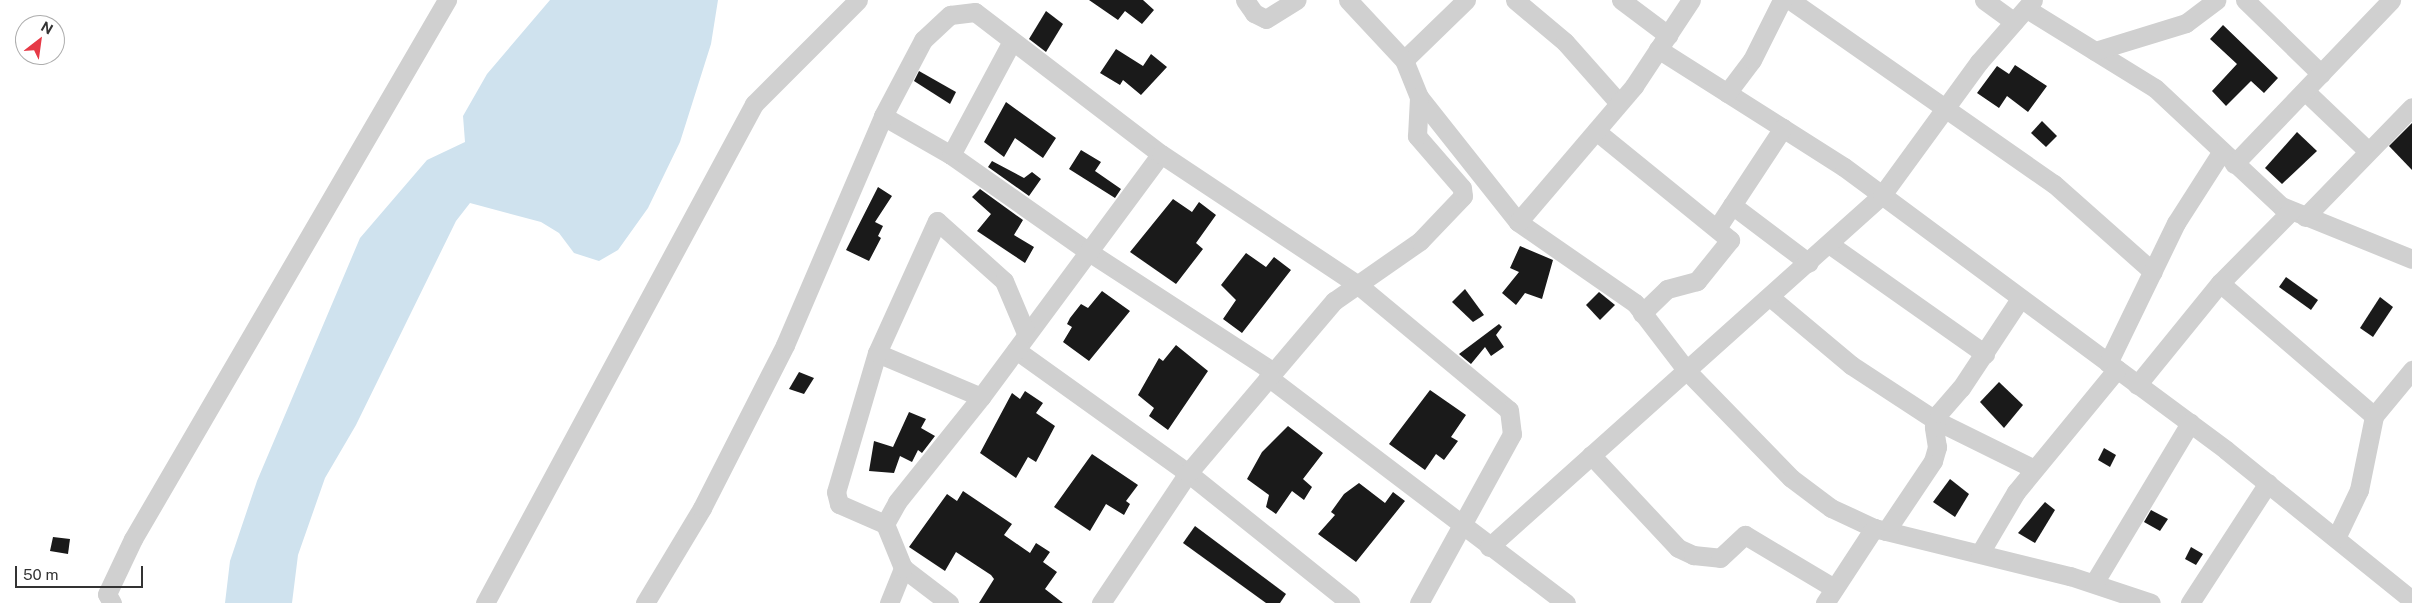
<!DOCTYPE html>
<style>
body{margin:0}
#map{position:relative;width:2412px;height:603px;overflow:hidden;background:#fff;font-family:"Public Sans",sans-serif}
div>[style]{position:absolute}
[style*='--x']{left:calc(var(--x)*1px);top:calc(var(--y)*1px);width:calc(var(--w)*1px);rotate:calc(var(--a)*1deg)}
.water>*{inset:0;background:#cfe2ee}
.building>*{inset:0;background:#1a1a1a}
.minor>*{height:19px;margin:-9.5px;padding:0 9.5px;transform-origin:9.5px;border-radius:9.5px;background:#d0d0d0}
span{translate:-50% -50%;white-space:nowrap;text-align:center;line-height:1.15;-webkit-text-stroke:5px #fff;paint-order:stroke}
.north{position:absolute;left:15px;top:15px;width:50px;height:50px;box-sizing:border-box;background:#fff;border:1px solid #adadad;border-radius:50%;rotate:30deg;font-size:14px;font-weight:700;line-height:20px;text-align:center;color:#333}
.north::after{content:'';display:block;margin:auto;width:18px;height:22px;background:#e63946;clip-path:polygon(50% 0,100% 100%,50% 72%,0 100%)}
.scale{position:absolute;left:15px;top:566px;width:128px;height:22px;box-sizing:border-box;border:2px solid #333;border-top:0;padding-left:6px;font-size:15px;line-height:18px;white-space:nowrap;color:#333;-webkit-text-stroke:4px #fff;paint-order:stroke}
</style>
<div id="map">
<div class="water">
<i style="clip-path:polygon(550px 0,718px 0,711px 44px,680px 142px,648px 208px,618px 250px,599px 261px,574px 253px,559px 233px,541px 222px,470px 203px,456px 221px,356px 425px,325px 478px,298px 555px,292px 603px,225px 603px,230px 561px,257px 481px,360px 238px,427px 160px,465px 142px,463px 116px,487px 74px)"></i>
</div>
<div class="building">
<i style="clip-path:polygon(1089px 0,1143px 0,1154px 10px,1142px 24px,1125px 11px,1118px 20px)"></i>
<i style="clip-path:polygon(1046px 11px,1063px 24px,1046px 52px,1029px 39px)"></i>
<i style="clip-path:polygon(2223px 25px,2278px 78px,2264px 93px,2251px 81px,2226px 106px,2212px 91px,2237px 64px,2210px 39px)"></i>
<i style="clip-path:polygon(1116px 49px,1143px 66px,1151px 54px,1167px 67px,1141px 95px,1123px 80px,1120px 85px,1100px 73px)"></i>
<i style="clip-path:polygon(2015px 65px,2047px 86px,2028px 112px,2007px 96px,1999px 108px,1977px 93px,1997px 66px,2009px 74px)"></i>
<i style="clip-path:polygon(919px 71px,956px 92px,950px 104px,914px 81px)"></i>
<i style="clip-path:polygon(1006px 102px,1056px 138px,1043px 158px,1015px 138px,1004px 157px,984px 142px)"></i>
<i style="clip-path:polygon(2042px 121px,2057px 136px,2046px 147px,2031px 133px)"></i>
<i style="clip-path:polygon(2412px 123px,2412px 170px,2389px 146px)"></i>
<i style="clip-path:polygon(2297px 132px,2317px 151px,2282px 184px,2265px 168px)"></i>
<i style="clip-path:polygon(1081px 150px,1101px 162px,1095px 171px,1121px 189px,1115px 198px,1069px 169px)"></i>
<i style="clip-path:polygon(992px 161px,1024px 178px,1032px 172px,1041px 179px,1029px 196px,988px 167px)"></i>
<i style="clip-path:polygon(878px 187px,892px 196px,875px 222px,883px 226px,878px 236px,881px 238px,869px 261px,846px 250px)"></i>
<i style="clip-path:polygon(980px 189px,1023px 220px,1014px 235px,1034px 247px,1025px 263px,977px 231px,991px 214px,972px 197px)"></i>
<i style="clip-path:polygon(1173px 199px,1192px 212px,1199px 202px,1216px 215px,1196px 243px,1203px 249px,1176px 284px,1130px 252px)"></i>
<i style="clip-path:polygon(1520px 246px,1553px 260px,1542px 299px,1525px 293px,1516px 305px,1502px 293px,1519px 272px,1510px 268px)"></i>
<i style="clip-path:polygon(1246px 253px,1266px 267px,1274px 257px,1291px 270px,1242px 333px,1223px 319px,1236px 300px,1221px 285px)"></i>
<i style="clip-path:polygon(2286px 277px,2318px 300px,2311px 310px,2279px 287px)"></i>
<i style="clip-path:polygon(1465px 289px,1484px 315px,1473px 322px,1452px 302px)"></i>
<i style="clip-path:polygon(1102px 291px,1130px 311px,1089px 361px,1063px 342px,1072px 327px,1067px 324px,1070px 318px,1081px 304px,1088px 308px)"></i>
<i style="clip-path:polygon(1599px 292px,1615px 305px,1600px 320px,1586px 305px)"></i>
<i style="clip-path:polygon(2380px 297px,2393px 307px,2373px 337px,2360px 328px)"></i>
<i style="clip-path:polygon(1499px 324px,1502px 327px,1496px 335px,1504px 347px,1491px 356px,1485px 347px,1471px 364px,1459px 354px)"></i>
<i style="clip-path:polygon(1176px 345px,1208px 371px,1168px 430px,1149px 416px,1154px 408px,1138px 395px,1159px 358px,1163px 361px)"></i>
<i style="clip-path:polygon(799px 372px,814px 378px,804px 394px,789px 389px)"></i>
<i style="clip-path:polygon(1999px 382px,2023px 405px,2004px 428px,1980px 402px)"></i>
<i style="clip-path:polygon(1430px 390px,1466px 415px,1451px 437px,1458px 441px,1444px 460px,1436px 454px,1425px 470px,1389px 444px)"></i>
<i style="clip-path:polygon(1025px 391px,1043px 403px,1036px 413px,1055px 426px,1036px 462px,1028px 457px,1016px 478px,980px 453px,1012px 393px,1020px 399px)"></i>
<i style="clip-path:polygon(909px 412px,926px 419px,921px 428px,935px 436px,922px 453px,918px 450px,912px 462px,900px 456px,894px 473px,869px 471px,874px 441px,893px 447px)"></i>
<i style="clip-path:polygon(1288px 426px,1323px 453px,1303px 479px,1312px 487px,1304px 500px,1292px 491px,1276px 514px,1266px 507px,1269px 495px,1247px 479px,1262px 452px)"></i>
<i style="clip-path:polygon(2104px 448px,2116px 455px,2110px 467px,2098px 460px)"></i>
<i style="clip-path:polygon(1092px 454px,1138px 485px,1126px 501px,1130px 504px,1124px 515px,1106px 504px,1090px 531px,1054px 507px)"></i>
<i style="clip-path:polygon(1950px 479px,1969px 494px,1955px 517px,1933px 502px)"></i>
<i style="clip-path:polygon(1359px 483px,1385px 503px,1393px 492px,1405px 501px,1356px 562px,1318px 534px,1335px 515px,1331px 512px,1344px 494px)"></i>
<i style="clip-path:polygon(963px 491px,1012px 524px,1004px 535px,1030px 553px,1036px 543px,1050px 552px,1043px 562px,1057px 572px,1045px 589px,1063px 603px,979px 603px,994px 579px,991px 575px,956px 552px,945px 571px,909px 547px,947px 494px,957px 501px)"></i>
<i style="clip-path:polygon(2045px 502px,2055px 510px,2035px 543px,2018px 533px)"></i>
<i style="clip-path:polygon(2151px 510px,2168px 519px,2160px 531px,2144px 522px)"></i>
<i style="clip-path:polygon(1195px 526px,1286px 594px,1280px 603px,1266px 603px,1183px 543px)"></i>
<i style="clip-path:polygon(53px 537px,70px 539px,68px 554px,50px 551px)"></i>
<i style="clip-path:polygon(2191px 547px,2203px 554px,2196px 565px,2185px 559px)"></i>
</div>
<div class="minor">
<i style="--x:1245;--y:0;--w:16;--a:55"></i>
<i style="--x:1254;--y:13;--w:13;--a:27"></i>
<i style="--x:1266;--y:19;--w:36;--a:-32"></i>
<i style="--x:1348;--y:0;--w:82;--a:47"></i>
<i style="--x:1466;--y:0;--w:86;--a:135.9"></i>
<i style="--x:1404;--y:60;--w:40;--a:68"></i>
<i style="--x:1419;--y:97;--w:159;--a:51.6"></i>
<i style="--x:1518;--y:222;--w:142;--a:34.7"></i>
<i style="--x:1635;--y:303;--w:86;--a:52.6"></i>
<i style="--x:1687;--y:371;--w:149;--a:45.8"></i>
<i style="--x:1791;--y:478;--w:50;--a:36.9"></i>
<i style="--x:1831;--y:508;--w:47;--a:24.9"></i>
<i style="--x:1874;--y:528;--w:202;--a:13.8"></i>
<i style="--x:2070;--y:576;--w:85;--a:18.4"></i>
<i style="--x:1515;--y:0;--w:65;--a:40"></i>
<i style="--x:1565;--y:42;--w:81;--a:48.5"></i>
<i style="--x:1621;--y:0;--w:59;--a:36.7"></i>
<i style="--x:1790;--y:0;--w:322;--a:34.9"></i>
<i style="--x:2054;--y:184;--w:132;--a:41.6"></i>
<i style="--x:1984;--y:0;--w:37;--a:36"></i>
<i style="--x:2245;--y:0;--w:106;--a:44.2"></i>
<i style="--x:2027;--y:9;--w:150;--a:31.7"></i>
<i style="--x:2155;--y:88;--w:173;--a:43.1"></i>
<i style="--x:2281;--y:206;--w:141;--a:22"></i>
<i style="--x:1658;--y:49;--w:220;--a:32.4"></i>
<i style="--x:1844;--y:167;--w:475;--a:36.5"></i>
<i style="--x:2226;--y:450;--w:239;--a:38.9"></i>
<i style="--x:2095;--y:51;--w:95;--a:-17.1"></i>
<i style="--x:2186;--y:23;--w:38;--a:-37"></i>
<i style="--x:2305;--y:91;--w:87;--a:43.6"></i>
<i style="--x:1727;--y:93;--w:41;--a:-52.9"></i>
<i style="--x:1752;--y:60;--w:67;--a:-63.4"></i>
<i style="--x:883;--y:116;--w:78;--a:29.8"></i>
<i style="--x:951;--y:155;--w:169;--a:35.1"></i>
<i style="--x:1089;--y:252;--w:218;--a:33"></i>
<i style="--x:1596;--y:131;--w:173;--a:39.1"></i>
<i style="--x:1730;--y:240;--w:53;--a:128.8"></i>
<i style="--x:1697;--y:281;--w:31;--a:165"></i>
<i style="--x:1667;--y:289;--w:35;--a:136"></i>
<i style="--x:951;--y:155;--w:129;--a:-61.8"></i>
<i style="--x:2234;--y:164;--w:227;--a:-46.2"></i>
<i style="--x:1732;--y:205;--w:96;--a:37"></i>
<i style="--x:2305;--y:217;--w:153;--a:-45.8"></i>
<i style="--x:1518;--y:222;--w:179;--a:-49.5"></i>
<i style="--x:1634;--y:86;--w:103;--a:-56.5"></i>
<i style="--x:1717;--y:228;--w:120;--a:-56.6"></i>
<i style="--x:1829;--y:244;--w:191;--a:35.2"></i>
<i style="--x:2220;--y:283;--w:203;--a:40.8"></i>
<i style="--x:1770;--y:297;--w:106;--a:40"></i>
<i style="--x:1851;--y:365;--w:100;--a:33.2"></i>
<i style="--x:1935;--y:420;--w:110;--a:26.3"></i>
<i style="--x:1016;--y:350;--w:211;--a:35.6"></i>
<i style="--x:1188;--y:473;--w:208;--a:38.7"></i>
<i style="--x:877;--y:353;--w:113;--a:22.9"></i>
<i style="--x:981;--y:397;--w:302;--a:-53.5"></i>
<i style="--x:2108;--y:363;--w:156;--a:-64.1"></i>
<i style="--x:2176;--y:223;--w:85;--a:-57.4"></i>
<i style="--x:1268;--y:377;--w:374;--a:37.2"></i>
<i style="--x:2137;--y:385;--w:132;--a:-50.9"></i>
<i style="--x:2220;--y:283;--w:101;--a:-45.4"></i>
<i style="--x:1591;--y:455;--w:127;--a:46.9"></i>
<i style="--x:1678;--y:548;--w:17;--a:25"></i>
<i style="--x:1693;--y:555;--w:27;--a:6"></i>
<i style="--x:1720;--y:558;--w:34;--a:-43"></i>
<i style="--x:1745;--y:535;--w:104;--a:30.8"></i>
<i style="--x:885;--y:524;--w:50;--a:-156.5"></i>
<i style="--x:839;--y:504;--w:12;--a:-104"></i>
<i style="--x:836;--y:492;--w:145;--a:-73.6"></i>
<i style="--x:877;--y:353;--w:145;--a:-65.6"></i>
<i style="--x:937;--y:221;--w:90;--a:41.8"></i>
<i style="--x:1004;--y:281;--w:56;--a:67.1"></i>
<i style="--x:1886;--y:531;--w:84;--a:-56.1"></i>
<i style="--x:1933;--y:461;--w:15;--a:-74"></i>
<i style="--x:1937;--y:447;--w:20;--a:-99"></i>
<i style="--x:1934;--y:427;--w:15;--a:-70"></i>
<i style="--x:1939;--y:413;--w:33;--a:-49"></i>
<i style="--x:1961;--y:388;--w:107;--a:-56.5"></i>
<i style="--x:2336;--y:538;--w:53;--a:-64.4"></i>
<i style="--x:2359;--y:490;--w:76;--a:-78.5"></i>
<i style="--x:2374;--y:416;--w:60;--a:-50.4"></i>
<i style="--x:1489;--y:547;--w:528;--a:-41.85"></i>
<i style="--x:1882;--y:195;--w:165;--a:-53.9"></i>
<i style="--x:1979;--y:62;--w:82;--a:-48.9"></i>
<i style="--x:1980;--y:553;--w:71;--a:-59.5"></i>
<i style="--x:2016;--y:492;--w:159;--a:-50.6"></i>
<i style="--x:2094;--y:583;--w:187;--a:-59"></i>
<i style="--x:112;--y:603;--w:10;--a:-119"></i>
<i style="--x:107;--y:594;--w:61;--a:-64.7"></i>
<i style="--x:133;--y:539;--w:624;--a:-59.78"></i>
<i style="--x:485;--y:603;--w:567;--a:-61.67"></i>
<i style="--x:754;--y:104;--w:147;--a:-45"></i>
<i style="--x:645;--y:603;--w:111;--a:-59"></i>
<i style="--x:702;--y:508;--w:183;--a:-63"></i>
<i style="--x:785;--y:345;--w:249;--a:-66.8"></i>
<i style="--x:883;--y:116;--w:86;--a:-62.2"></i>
<i style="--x:923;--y:40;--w:37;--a:-43"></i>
<i style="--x:950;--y:15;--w:25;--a:-7"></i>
<i style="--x:975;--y:12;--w:234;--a:37.4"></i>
<i style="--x:1161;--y:154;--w:235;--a:33.6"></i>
<i style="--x:1357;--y:284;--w:197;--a:39.7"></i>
<i style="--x:1509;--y:410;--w:24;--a:83"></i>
<i style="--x:1512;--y:434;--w:193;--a:118.8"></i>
<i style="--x:889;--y:603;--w:38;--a:-68"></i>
<i style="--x:949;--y:603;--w:58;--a:-142.7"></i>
<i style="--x:903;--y:568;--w:48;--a:-112.2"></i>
<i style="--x:885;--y:524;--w:25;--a:-61"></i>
<i style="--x:897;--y:502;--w:134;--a:-51.3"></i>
<i style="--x:1101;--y:603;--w:156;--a:-56.2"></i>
<i style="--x:1188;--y:473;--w:226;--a:-49.7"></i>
<i style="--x:1334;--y:301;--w:105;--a:-34.9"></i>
<i style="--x:1420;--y:241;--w:62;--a:-46.3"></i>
<i style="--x:1463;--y:196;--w:8;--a:-97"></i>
<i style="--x:1462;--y:188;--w:69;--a:-130.9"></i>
<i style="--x:1417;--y:136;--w:39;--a:-87"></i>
<i style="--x:1825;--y:603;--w:90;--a:-56.8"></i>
<i style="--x:2190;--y:603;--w:143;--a:-57"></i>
</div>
<div class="north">N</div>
<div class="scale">50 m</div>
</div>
